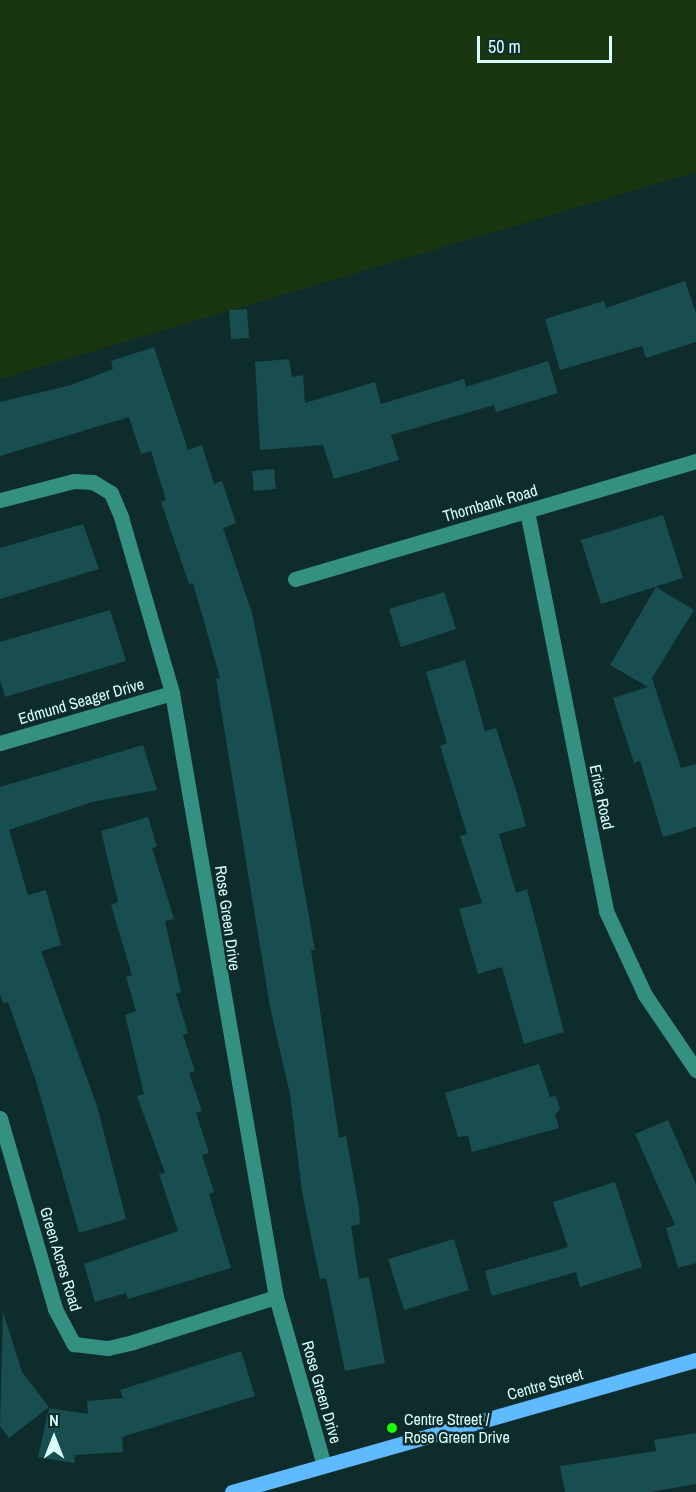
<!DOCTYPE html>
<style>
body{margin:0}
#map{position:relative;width:696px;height:1492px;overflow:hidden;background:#0e2c2b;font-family:"Archivo Narrow",sans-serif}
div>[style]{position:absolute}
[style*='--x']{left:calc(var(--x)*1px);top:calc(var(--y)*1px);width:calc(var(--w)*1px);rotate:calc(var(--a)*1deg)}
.green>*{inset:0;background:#193610}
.building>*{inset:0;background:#184e4f}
.minor>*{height:15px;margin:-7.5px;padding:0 7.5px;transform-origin:7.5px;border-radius:7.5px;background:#349081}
.major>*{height:15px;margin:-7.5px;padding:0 7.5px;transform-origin:7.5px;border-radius:7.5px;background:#5fbaff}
.dots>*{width:16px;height:16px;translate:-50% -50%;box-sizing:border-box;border:3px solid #0e2c2b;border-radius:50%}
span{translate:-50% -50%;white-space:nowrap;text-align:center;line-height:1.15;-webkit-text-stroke:5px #0e2c2b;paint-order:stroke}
.street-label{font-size:16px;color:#d8fffc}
.poi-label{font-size:16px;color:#d8fffc}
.left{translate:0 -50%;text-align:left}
.north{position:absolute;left:24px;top:1408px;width:60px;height:60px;-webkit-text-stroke:4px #0e2c2b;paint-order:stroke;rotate:0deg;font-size:16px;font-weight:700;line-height:24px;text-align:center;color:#d8fffc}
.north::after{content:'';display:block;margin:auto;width:21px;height:27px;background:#d8fffc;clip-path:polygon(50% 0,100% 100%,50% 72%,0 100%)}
.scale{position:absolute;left:477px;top:36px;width:135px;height:27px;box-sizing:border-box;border:3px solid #d8fffc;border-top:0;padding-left:8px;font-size:18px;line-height:21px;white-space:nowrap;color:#d8fffc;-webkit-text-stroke:4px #0e2c2b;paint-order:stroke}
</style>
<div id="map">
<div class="green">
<i style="clip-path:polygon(0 0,696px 0,696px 172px,0 379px)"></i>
</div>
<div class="building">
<i style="clip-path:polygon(685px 281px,696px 313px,696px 342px,646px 358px,642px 346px,560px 370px,545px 319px,604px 301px,606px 308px)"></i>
<i style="clip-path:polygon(247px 309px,249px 338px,231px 339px,229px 310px)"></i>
<i style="clip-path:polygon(154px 347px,188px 450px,202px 445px,214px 484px,222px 481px,236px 523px,223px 528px,252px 613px,272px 710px,315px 950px,311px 950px,339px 1138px,346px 1136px,359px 1208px,360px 1224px,351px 1226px,359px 1279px,369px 1277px,385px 1363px,345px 1371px,326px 1278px,320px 1279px,302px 1192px,290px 1094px,270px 1007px,216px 679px,220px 678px,193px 583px,189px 584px,161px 502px,166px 500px,151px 451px,141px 454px,129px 417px,0 456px,0 402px,71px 385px,113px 369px,111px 361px)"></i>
<i style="clip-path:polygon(289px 359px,292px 377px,303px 375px,305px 403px,375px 382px,381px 404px,464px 379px,466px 387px,548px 361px,558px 393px,496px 412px,494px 405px,391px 435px,399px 460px,334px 479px,323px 445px,260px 450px,255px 362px)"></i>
<i style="clip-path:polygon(274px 469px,276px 489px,254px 491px,252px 471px)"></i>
<i style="clip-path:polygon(663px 515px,683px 578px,601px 604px,581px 540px)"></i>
<i style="clip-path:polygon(83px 524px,99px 569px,0 599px,0 548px)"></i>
<i style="clip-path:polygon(656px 587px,694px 610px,652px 678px,681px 768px,696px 764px,696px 827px,663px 837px,640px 761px,634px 763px,613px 698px,648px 687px,610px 665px)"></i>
<i style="clip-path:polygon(444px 592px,456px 629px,401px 647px,389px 609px)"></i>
<i style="clip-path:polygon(110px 610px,126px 661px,5px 697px,0 680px,0 642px)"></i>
<i style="clip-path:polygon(465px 660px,485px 731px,496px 728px,518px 797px,526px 826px,499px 834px,516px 893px,527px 889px,564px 1032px,524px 1044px,502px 967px,478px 974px,459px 909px,482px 903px,460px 836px,467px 834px,440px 746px,447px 743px,426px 672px)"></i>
<i style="clip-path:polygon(143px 745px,157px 790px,92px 802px,9px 830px,28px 895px,46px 890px,61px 945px,41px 951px,97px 1106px,126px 1219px,79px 1233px,35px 1078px,8px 1002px,3px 1003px,0 994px,0 787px)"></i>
<i style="clip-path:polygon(148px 817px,157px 847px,152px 848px,174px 919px,165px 921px,181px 992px,176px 994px,188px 1033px,183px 1035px,195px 1071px,189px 1073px,202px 1111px,196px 1113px,209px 1153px,202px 1155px,214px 1192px,209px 1194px,231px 1268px,128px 1299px,126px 1293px,95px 1302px,84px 1264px,178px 1231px,159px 1174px,165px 1173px,137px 1096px,144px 1094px,125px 1015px,136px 1011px,126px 977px,132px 975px,111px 905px,118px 902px,101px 831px)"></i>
<i style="clip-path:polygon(539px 1064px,550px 1097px,556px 1096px,560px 1109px,555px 1114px,559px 1128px,472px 1152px,468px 1136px,458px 1137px,445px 1093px)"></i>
<i style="clip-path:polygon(668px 1120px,696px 1184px,696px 1263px,678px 1268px,666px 1228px,675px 1225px,635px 1134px)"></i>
<i style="clip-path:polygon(615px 1182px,642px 1267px,580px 1287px,576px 1272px,492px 1296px,485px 1271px,568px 1247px,553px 1202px)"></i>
<i style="clip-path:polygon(454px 1239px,469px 1290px,404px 1310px,388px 1259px)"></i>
<i style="clip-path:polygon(3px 1312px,22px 1372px,49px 1407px,9px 1438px,0 1426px)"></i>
<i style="clip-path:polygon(241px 1351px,255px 1396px,122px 1437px,123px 1452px,75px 1455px,74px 1463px,38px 1457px,49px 1408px,88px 1414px,87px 1401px,123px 1398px,120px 1390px)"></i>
<i style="clip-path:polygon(696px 1433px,696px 1484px,651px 1492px,565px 1492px,560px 1466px,656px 1451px,654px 1440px)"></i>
</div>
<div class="minor">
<i style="--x:0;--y:500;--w:76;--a:-14.4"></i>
<i style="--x:74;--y:481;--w:19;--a:3"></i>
<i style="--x:93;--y:482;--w:21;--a:31"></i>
<i style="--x:111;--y:493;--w:26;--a:67"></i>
<i style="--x:121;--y:517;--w:183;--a:73.8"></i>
<i style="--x:172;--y:693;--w:613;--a:80.23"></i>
<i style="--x:276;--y:1297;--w:175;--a:74.1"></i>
<i style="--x:527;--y:511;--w:408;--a:78.8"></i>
<i style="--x:606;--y:911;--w:93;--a:65.1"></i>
<i style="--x:645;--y:995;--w:91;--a:55.8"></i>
<i style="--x:295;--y:579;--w:418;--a:-16.4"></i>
<i style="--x:0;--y:743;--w:179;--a:-16.2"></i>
<i style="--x:0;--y:1118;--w:199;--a:73.9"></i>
<i style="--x:55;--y:1309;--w:40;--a:62"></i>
<i style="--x:74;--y:1344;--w:34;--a:7"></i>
<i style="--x:108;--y:1348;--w:26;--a:-13"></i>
<i style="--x:133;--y:1342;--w:150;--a:-17.5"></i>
</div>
<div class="major">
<i style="--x:232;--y:1492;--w:482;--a:-15.9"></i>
</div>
<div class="dots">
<i style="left:392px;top:1428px;background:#1dff04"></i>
</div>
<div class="street-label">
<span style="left:490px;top:503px;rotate:-16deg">Thornbank Road</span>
<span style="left:81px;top:701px;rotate:-16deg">Edmund Seager Drive</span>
<span style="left:602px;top:797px;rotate:78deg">Erica Road</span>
<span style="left:228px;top:918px;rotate:82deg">Rose Green Drive</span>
<span style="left:61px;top:1259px;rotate:73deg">Green Acres Road</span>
<span style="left:545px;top:1384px;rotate:-16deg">Centre Street</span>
<span style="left:322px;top:1392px;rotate:74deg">Rose Green Drive</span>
</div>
<div class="poi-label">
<span class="left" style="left:404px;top:1428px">Centre Street /<br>Rose Green Drive</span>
</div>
<div class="north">N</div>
<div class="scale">50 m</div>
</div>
